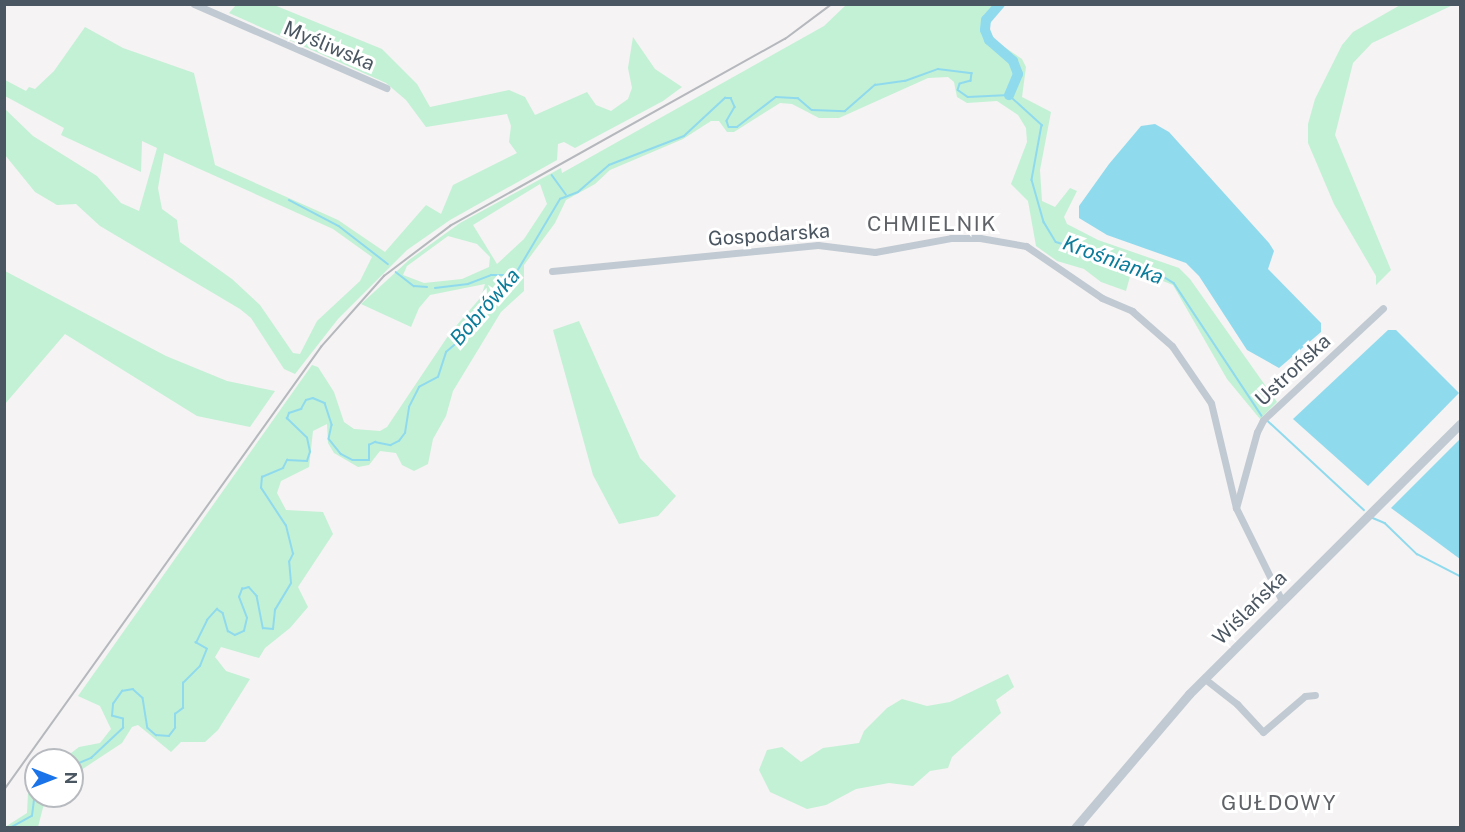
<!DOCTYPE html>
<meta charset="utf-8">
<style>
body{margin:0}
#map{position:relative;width:1465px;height:832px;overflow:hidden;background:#f5f3f3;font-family:"Public Sans",sans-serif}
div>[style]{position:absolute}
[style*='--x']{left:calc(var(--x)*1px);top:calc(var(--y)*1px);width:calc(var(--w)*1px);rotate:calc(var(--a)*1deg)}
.green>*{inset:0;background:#c3f1d5}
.water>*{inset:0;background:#90daee}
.stream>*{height:1.5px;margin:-0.75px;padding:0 0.75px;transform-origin:0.75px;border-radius:0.75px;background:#90daee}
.river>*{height:10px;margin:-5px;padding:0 5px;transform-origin:5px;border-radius:5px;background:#90daee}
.minor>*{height:7px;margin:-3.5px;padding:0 3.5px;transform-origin:3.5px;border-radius:3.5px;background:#c1cad2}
.tertiary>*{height:9px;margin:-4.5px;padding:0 4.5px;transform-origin:4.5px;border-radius:4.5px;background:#c1cad2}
.rail>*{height:1.5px;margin:-0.75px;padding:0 0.75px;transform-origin:0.75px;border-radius:0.75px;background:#b5b8bd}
span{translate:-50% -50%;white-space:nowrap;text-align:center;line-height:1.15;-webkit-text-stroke:6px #fff;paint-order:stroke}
.street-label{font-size:20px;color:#4a5661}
.neighbourhood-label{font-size:21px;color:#5f6368;letter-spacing:1.5px}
.water-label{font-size:21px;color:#0c7c9b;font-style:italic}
.frame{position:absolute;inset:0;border:6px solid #4a5661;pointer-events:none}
.north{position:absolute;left:24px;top:748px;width:60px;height:60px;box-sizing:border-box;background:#fff;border:2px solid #b7bbc0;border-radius:50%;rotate:90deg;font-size:16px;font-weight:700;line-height:24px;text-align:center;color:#4a5661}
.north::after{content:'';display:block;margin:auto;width:21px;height:27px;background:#1a73e8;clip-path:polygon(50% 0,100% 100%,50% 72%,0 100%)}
</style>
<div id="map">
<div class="green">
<i style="clip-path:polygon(1402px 4px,1453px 5px,1372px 43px,1353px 63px,1335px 135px,1391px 270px,1376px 285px,1376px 276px,1334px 204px,1308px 143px,1308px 124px,1315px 99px,1342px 45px,1353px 32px)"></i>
<i style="clip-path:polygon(evenodd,236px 5px,274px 5px,382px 49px,417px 84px,430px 107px,509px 90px,525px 97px,535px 115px,587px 92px,596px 105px,611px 111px,628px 99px,632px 88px,628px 68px,633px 37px,655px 69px,682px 87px,663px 101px,575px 148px,564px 142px,558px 144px,557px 160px,450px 220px,407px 250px,338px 319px,295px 374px,284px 369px,251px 318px,240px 309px,100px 226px,76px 204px,57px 205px,35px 192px,5px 155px,5px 109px,33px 136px,97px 176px,121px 203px,139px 211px,157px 148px,142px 141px,141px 172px,61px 135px,64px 128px,5px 96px,5px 80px,26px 91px,29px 87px,35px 89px,54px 71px,85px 27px,123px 48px,194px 73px,215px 165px,338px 220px,385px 252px,426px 205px,441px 214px,453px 185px,517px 153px,509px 142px,511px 126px,507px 114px,426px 127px,406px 100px,386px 83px,229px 13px,236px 5px,164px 153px,333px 229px,372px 257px,360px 281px,317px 321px,300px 354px,293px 353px,260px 305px,232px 279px,180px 242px,177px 220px,162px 209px,158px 188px,164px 153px)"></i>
<i style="clip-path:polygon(evenodd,846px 5px,1005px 5px,989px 22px,991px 38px,1022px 59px,1026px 67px,1022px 97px,1051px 112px,1040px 170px,1042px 201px,1055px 207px,1070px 188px,1077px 191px,1064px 217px,1067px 224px,1098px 240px,1179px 268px,1190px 279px,1277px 402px,1260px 419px,1227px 379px,1173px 285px,1132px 269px,1126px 291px,1101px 282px,1084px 269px,1057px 261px,1036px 246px,1028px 201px,1011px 184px,1027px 142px,1026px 128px,1018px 115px,997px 101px,967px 103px,957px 97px,954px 82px,948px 77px,928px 78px,839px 118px,819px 118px,792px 104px,780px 103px,734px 132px,727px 132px,719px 121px,711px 121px,683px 139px,610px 170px,595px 184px,566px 200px,555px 223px,524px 265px,524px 291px,501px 312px,453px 391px,446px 416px,433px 439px,428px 464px,414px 471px,402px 465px,396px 453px,380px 451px,369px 465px,358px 467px,334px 453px,328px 443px,327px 424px,313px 431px,309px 467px,281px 481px,277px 493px,286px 510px,323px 512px,333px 534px,298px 587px,308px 607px,290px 628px,265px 648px,259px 658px,221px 647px,215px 657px,226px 671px,250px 679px,218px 730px,205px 742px,181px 742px,171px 752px,138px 725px,132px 727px,122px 743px,72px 776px,72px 760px,62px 760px,79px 747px,100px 743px,111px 729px,100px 706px,78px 696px,312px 365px,318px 367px,334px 392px,344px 422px,354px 429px,380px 431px,387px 427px,450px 333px,481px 297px,485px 284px,430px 295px,419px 308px,411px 327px,361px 304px,409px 260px,460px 223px,561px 168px,562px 173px,824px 26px,846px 5px,540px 184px,547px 204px,524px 239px,497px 264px,473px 225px,540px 184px,846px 5px,448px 236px,477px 244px,490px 257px,489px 267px,462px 279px,424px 283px,403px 275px,407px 266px,448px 236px)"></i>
<i style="clip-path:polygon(5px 271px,166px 356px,227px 381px,275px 391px,250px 427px,197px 416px,65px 334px,5px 404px)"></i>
<i style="clip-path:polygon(579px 321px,640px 458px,676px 496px,658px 516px,619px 524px,593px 475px,553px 330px)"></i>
<i style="clip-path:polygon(1008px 674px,1014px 687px,996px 700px,1001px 713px,952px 757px,948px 768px,930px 771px,913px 786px,889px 783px,856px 789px,826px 805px,807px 809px,770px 792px,759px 770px,767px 750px,782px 747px,801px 762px,823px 748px,859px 743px,864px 731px,887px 708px,902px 699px,927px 706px,950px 702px)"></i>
<i style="clip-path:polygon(36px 779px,36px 796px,46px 796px,38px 827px,5px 827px,27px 813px,28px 793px)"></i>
</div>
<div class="water">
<i style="clip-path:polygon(1155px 124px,1169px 132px,1269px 243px,1274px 251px,1268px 269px,1321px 323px,1321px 332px,1279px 368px,1247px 350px,1199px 276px,1186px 263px,1107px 235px,1079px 218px,1079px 206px,1109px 164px,1141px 126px)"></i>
<i style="clip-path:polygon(1388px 330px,1396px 330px,1459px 393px,1368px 486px,1293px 419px)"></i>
<i style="clip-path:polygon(1460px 439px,1460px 559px,1391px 508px)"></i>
</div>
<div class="stream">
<i style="--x:552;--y:175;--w:24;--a:54"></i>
<i style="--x:289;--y:200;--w:56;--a:27.5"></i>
<i style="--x:339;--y:226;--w:62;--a:37.8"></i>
<i style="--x:396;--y:272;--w:23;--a:38"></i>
<i style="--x:414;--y:286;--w:13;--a:4"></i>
<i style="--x:435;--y:288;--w:33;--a:-7"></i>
<i style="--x:468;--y:284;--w:25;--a:-21"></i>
<i style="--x:491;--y:275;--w:22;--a:0"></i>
<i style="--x:1268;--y:421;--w:131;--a:42.8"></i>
<i style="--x:1373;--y:518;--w:13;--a:23"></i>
<i style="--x:1385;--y:523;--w:45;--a:44.1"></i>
<i style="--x:1417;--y:554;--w:48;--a:27.1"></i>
<i style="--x:72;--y:766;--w:21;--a:-23"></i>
<i style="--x:91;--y:758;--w:44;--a:-43.2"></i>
<i style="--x:123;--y:728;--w:9;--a:-90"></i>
<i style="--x:123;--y:719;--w:11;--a:-165"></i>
<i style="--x:112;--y:716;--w:12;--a:-85"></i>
<i style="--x:113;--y:704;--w:16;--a:-55"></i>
<i style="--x:122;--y:691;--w:11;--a:-10"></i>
<i style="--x:133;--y:689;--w:13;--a:42"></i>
<i style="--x:143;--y:698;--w:30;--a:81"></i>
<i style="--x:148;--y:728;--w:11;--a:41"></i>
<i style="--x:156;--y:735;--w:13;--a:4"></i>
<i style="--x:169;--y:736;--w:10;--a:-53"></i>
<i style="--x:175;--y:728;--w:14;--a:-90"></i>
<i style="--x:175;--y:714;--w:10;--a:-37"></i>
<i style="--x:183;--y:708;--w:25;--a:-90"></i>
<i style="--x:183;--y:683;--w:24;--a:-45"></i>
<i style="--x:200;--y:666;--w:18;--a:-68"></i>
<i style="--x:207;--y:649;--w:13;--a:-151"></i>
<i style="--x:196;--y:643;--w:25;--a:-64"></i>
<i style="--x:207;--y:620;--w:15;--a:-48"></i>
<i style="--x:217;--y:609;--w:7;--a:34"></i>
<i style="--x:223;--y:613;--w:19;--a:74"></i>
<i style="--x:228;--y:631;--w:8;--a:30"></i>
<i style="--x:235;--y:635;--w:10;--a:-24"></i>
<i style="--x:244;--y:631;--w:13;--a:-77"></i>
<i style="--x:247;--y:618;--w:22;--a:-111"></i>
<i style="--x:239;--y:597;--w:9;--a:-69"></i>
<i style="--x:242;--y:589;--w:7;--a:-16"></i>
<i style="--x:249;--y:587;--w:12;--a:48"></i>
<i style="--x:257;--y:596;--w:33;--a:79"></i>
<i style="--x:263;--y:628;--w:10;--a:6"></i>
<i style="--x:273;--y:629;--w:19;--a:-84"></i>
<i style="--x:275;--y:610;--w:31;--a:-59"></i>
<i style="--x:291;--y:583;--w:21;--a:-95"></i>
<i style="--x:289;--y:562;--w:9;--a:-63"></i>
<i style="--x:293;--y:554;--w:29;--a:-104"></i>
<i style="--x:286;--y:526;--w:45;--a:-123.3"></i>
<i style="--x:261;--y:488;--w:11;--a:-85"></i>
<i style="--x:262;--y:477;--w:23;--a:-23"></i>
<i style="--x:283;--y:468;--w:9;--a:-63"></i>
<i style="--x:287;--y:460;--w:20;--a:3"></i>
<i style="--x:307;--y:461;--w:9;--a:-72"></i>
<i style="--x:310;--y:452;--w:14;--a:-102"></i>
<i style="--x:307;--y:438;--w:28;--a:-136"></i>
<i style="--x:287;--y:419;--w:6;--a:-72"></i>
<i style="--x:289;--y:413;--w:13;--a:-18"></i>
<i style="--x:301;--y:409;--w:10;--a:-61"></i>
<i style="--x:306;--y:400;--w:7;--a:-16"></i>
<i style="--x:313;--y:398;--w:13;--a:23"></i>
<i style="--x:325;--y:403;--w:23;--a:72"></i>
<i style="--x:332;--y:425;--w:14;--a:102"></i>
<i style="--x:329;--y:439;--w:19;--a:51"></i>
<i style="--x:341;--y:454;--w:13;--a:27"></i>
<i style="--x:353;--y:460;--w:16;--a:0"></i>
<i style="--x:369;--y:460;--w:15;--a:-90"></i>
<i style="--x:369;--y:445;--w:7;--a:-27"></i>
<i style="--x:375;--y:442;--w:16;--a:11"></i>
<i style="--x:391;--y:445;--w:9;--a:-27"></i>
<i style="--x:399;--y:441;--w:10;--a:-53"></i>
<i style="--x:405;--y:433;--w:26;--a:-81"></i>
<i style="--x:409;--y:407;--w:22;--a:-63"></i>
<i style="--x:419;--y:387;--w:21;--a:-28"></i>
<i style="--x:438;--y:377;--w:26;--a:-72"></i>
<i style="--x:446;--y:352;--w:23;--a:-40"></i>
<i style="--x:464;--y:337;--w:26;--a:-59"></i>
<i style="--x:477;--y:315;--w:12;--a:-24"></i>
<i style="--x:488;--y:310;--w:33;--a:-50"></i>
<i style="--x:509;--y:285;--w:100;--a:-59.3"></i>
<i style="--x:560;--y:199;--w:19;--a:-21"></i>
<i style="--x:578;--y:192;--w:41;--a:-41.1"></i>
<i style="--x:609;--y:165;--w:80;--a:-21.1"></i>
<i style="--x:684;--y:136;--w:56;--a:-42.8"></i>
<i style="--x:725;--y:98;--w:6;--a:0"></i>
<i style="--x:731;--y:98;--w:10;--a:66"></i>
<i style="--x:735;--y:107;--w:16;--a:120"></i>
<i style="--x:727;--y:121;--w:6;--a:72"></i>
<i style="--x:729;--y:127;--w:8;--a:0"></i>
<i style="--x:737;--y:127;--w:49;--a:-37.6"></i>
<i style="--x:776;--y:97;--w:22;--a:3"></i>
<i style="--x:798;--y:98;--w:18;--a:41"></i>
<i style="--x:812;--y:110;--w:33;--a:2"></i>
<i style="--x:845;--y:111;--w:40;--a:-41"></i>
<i style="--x:875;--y:85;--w:30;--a:-8"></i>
<i style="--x:905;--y:81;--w:35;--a:-20"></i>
<i style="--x:938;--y:69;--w:34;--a:7"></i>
<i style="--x:972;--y:73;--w:8;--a:97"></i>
<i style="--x:971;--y:81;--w:11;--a:165"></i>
<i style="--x:960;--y:84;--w:6;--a:108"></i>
<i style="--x:958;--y:90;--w:12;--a:35"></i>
<i style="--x:968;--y:97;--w:41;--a:-2.8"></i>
<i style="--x:1009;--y:95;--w:45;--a:42.3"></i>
<i style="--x:1042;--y:125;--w:56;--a:100.3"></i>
<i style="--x:1032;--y:180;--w:44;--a:74.1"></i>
<i style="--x:1044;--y:222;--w:23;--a:59"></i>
<i style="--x:1056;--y:242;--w:102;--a:16.5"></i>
<i style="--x:1154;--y:271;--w:23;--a:31"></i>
<i style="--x:1174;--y:283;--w:159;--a:56.5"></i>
<i style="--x:10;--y:828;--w:25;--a:-29"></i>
<i style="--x:32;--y:816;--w:32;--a:-83"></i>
</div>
<div class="river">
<i style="--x:1000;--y:4;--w:21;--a:131"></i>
<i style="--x:986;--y:20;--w:10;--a:96"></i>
<i style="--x:985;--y:30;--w:11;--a:68"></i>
<i style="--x:989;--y:40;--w:32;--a:41"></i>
<i style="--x:1013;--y:61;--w:14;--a:69"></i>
<i style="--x:1018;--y:74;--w:23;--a:113"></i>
</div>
<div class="minor">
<i style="--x:194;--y:4;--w:210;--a:23.6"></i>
<i style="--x:552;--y:271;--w:267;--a:-5.6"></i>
<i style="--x:818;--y:245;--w:57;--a:7"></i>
<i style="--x:875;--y:252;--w:77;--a:-10.4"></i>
<i style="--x:951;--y:238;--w:29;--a:0"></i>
<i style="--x:980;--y:238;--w:47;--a:9.9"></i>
<i style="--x:1026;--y:246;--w:92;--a:34.4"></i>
<i style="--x:1102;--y:298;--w:33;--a:23"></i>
<i style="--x:1132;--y:311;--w:53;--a:41.2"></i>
<i style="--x:1172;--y:346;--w:69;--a:55.6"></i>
<i style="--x:1211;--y:403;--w:108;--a:76.6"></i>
<i style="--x:1282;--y:601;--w:104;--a:-116.3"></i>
<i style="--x:1236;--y:508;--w:79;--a:-74.6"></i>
<i style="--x:1257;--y:432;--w:13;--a:-63"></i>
<i style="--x:1263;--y:420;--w:164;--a:-43"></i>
<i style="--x:1205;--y:679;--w:41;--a:38"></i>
<i style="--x:1237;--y:704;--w:38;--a:47"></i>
<i style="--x:1263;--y:732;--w:55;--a:-40.6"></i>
<i style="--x:1305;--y:696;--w:10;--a:-6"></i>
</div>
<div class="tertiary">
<i style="--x:1075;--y:828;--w:176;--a:-49.6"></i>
<i style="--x:1189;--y:694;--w:383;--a:-44.9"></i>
</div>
<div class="rail">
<i style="--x:4;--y:790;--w:545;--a:-54.41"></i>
<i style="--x:321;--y:347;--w:95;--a:-48.4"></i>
<i style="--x:384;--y:276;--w:83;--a:-37.1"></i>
<i style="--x:450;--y:226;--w:384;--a:-29.2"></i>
<i style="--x:785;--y:39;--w:59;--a:-36.7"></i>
</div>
<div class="street-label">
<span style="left:329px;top:46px;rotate:23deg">Myśliwska</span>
<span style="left:769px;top:235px;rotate:-4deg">Gospodarska</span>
<span style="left:1293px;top:370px;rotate:-43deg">Ustrońska</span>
<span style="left:1250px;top:608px;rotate:-45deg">Wiślańska</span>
</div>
<div class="neighbourhood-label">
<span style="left:932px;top:224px">CHMIELNIK</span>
<span style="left:1279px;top:803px">GUŁDOWY</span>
</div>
<div class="water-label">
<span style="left:1113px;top:260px;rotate:20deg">Krośnianka</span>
<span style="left:485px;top:307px;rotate:-49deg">Bobrówka</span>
</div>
<div class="frame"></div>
<div class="north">N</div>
</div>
